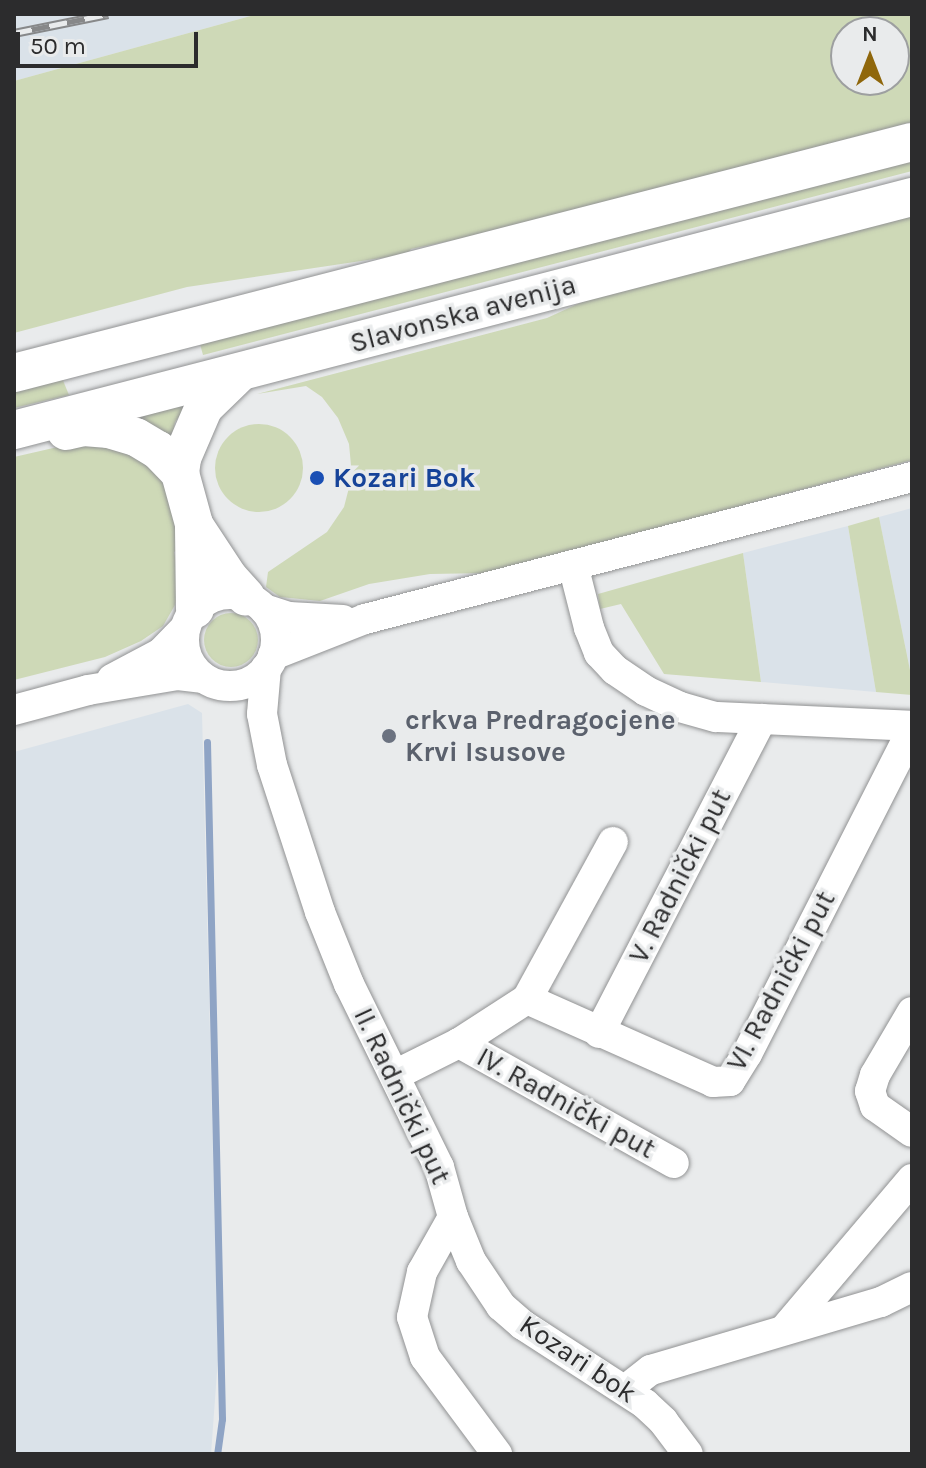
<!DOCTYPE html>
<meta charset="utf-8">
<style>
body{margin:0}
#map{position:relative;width:926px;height:1468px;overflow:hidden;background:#e9ebec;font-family:Karla,sans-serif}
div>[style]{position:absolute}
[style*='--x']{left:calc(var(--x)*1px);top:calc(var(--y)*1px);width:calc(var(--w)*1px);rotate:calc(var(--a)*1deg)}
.built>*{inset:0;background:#dae2e9}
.green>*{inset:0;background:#ced9b7}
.round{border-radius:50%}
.stream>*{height:7px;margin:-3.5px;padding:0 3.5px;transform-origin:3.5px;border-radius:3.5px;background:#8fa4c5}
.roads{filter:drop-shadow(0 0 2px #919293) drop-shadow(0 0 2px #919293)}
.minor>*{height:30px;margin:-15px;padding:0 15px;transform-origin:15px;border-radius:15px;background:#fff}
.minor>.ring{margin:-15px;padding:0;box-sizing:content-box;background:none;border:30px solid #fff;border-radius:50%}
.major>*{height:38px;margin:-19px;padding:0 19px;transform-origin:19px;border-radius:19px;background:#fff}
.rail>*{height:9px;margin-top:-4.5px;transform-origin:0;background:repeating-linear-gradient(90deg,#e9ebec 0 18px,#878889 0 36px);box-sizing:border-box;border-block:2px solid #878889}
.dots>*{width:22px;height:22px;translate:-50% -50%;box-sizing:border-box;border:4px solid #e9ebec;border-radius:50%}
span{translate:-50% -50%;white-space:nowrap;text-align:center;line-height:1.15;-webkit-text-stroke:7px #e9ebec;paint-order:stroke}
.street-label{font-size:28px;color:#2c2c2d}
.transit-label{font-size:28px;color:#164399;font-weight:700}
.left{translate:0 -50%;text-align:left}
.worship-label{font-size:28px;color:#5b616d;font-weight:700}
.frame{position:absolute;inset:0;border:16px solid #2c2c2d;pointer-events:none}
.north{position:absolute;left:830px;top:16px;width:80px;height:80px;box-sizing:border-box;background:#e9ebec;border:2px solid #9d9fa0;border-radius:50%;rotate:0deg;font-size:22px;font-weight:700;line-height:32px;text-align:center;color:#2c2c2d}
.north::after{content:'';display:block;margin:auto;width:28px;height:36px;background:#8f670c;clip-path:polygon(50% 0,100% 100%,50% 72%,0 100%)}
.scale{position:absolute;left:16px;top:32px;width:182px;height:36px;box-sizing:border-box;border:4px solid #2c2c2d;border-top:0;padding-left:10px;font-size:24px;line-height:28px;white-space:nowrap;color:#2c2c2d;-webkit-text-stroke:6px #e9ebec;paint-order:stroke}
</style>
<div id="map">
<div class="built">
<i style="clip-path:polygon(14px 14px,258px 14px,14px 81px)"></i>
<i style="clip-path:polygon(912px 508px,912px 680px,879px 517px)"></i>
<i style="clip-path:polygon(848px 526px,876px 692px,761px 682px,743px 553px)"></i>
<i style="clip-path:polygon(188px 704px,202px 713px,218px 1358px,211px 1454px,14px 1454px,14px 752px)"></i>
</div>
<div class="green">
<i style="clip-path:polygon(evenodd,258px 14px,912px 14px,912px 122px,474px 236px,411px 249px,408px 254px,187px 287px,14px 333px,14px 81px,258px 14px,846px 32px,894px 32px,894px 80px,846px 80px,846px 32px)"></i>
<i style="clip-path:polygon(912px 158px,912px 171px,203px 355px,200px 344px)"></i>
<i style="clip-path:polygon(912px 209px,912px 460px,489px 573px,430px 574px,369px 584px,320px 601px,280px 597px,266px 587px,268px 572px,327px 532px,344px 507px,352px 476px,349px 444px,338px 418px,322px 397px,306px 386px,257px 394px,547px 318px,621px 284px)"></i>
<i style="clip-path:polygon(62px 378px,69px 395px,14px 408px,14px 391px)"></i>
<i style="clip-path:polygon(193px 398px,175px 422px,170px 446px,123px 416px)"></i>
<i class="round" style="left:215px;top:424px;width:88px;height:88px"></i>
<i style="clip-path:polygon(97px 438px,159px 465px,182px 549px,174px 552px,180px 582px,175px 605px,163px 626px,141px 641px,105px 657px,14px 680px,14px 457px)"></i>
<i style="clip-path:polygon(879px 517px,912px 680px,912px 695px,876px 692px,848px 526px)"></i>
<i style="clip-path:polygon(743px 553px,761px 682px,664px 674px,621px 604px,600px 609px,598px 594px)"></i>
<i class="round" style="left:204px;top:613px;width:54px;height:54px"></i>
</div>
<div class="stream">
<i style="--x:207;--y:742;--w:677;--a:88.73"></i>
<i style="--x:222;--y:1419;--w:35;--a:98"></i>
</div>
<div class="roads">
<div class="minor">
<i style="--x:573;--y:565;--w:65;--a:75.7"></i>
<i style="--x:589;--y:628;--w:27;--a:68"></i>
<i style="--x:599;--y:653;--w:23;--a:47"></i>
<i style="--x:615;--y:670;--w:37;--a:34"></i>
<i style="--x:646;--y:691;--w:38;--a:25"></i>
<i style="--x:680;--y:707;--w:37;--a:16"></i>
<i style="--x:716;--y:717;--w:196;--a:2.6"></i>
<i class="ring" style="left:184px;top:594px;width:62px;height:62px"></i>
<i style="--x:264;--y:609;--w:26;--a:18"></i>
<i style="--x:289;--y:617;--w:54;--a:3.2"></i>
<i style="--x:273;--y:655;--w:99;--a:-21.4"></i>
<i style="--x:365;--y:619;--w:565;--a:-14.55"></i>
<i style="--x:266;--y:668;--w:46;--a:95"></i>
<i style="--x:262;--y:714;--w:52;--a:78.9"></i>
<i style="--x:272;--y:765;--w:155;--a:71.9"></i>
<i style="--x:320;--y:912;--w:78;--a:68.1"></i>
<i style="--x:349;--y:984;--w:204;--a:63.8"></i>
<i style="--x:439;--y:1167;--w:52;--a:74.4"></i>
<i style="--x:453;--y:1217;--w:48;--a:67.8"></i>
<i style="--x:471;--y:1261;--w:54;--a:56.3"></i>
<i style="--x:501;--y:1306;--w:29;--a:41"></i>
<i style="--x:523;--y:1325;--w:145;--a:32.9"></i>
<i style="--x:645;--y:1404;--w:25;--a:43"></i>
<i style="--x:663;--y:1421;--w:41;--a:52.9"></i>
<i style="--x:112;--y:679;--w:55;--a:-28"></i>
<i style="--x:161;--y:653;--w:35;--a:-46"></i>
<i style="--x:14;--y:710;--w:77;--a:-15.1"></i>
<i style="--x:88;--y:690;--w:91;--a:-9.5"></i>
<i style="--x:178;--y:675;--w:26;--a:7"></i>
<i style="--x:527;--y:999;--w:204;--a:24"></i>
<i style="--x:713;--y:1082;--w:17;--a:-3"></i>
<i style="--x:730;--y:1081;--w:32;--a:-58"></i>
<i style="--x:747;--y:1054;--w:364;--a:-63"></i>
<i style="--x:912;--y:1012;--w:73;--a:120.4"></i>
<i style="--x:875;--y:1075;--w:17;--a:107"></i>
<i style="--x:870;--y:1091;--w:16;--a:72"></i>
<i style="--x:875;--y:1106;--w:45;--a:35.1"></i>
<i style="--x:599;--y:1033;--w:354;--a:-62.6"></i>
<i style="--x:459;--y:1043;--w:246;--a:29.2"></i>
<i style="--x:397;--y:1074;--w:69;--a:-26.6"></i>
<i style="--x:459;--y:1043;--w:81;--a:-32.9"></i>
<i style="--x:527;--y:999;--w:179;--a:-61.3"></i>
<i style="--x:453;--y:1217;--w:63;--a:119.4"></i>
<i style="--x:422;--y:1272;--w:46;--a:102.5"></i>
<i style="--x:412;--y:1317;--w:42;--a:72"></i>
<i style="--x:425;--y:1357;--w:121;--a:53.4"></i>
<i style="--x:784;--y:1330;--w:198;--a:-49.7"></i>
<i style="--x:625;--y:1390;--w:33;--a:-38"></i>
<i style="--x:651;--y:1370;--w:240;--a:-16.5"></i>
<i style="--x:881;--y:1302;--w:34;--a:-26"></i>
</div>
<div class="major">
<i style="--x:14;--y:373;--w:927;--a:-14.43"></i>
<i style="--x:14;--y:430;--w:928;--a:-14.55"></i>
<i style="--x:66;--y:431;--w:18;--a:-13"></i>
<i style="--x:84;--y:427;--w:25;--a:5"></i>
<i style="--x:109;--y:429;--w:28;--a:17"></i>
<i style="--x:136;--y:437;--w:26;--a:31"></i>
<i style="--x:158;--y:450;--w:32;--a:46"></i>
<i style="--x:194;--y:525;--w:64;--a:56.6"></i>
<i style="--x:229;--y:578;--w:25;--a:48"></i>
<i style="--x:195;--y:609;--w:85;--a:-90.7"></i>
<i style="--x:194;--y:524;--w:53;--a:-105.4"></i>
<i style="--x:180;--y:473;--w:15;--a:-82"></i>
<i style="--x:182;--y:458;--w:56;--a:-66.7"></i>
<i style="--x:204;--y:407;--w:46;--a:-44.1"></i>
</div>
</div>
<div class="rail">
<i style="--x:14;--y:33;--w:96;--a:-11.4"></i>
</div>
<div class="dots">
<i style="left:317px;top:478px;background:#1a4fb4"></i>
<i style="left:389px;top:736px;background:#6b7280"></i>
</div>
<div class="street-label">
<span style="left:463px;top:314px;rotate:-15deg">Slavonska avenija</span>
<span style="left:680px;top:876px;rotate:-63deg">V. Radnički put</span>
<span style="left:781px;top:981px;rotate:-62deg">VI. Radnički put</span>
<span style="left:402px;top:1096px;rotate:65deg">II. Radnički put</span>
<span style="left:566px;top:1103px;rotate:29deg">IV. Radnički put</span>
<span style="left:578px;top:1359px;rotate:34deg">Kozari bok</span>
</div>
<div class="transit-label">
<span class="left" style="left:333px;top:478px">Kozari Bok</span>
</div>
<div class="worship-label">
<span class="left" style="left:405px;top:736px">crkva Predragocjene<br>Krvi Isusove</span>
</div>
<div class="frame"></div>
<div class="north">N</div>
<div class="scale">50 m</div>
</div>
